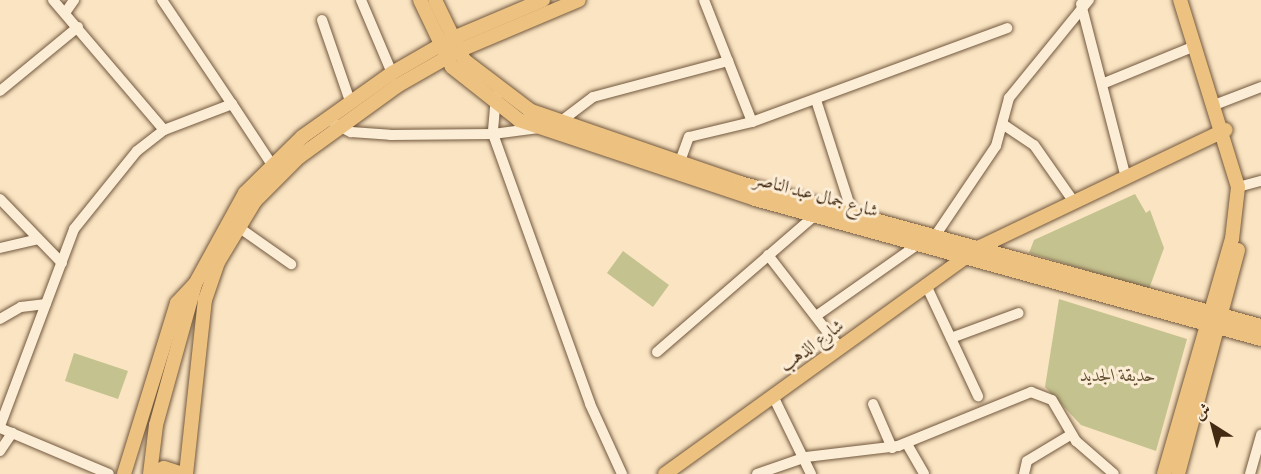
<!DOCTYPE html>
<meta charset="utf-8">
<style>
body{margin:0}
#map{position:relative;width:1261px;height:474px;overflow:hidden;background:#fae4c2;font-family:"IM FELL French Canon",Amiri,serif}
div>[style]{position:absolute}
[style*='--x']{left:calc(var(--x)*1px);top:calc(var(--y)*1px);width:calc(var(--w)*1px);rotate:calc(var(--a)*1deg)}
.green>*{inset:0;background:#c4c28f}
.roads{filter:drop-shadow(0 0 2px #72583e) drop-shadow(0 0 2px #72583e)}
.minor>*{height:10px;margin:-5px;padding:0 5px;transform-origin:5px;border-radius:5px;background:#fcedd7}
.major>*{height:14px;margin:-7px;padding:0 7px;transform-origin:7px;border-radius:7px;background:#edc281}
span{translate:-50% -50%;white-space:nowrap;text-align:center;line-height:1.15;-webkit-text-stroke:6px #fcedd7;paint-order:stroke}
.street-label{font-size:18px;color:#442a12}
.park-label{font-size:18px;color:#645031;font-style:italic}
.north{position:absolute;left:1183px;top:396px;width:60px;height:60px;-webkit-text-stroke:4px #fcedd7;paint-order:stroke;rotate:324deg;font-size:16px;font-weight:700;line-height:24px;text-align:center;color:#442a12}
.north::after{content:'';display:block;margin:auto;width:21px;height:27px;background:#442a12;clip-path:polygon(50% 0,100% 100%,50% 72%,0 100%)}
</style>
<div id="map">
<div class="green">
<i style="clip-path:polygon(1135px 194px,1146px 213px,1150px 210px,1164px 248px,1149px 289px,1029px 253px,1034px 240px)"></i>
<i style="clip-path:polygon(623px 251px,669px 285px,653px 307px,607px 273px)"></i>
<i style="clip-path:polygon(1059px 299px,1187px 339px,1156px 451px,1081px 425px,1045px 387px)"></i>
<i style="clip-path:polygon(74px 353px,128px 371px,118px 399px,65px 381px)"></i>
</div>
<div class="roads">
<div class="minor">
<i style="--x:53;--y:0;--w:171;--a:49.5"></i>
<i style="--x:162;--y:0;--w:125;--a:56.1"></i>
<i style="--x:361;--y:0;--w:79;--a:67"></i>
<i style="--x:704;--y:0;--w:131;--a:68.5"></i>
<i style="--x:1081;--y:4;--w:180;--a:75.5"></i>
<i style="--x:65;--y:13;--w:16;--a:-55"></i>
<i style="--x:322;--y:20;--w:86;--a:70.9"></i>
<i style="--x:1102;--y:84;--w:100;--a:-22.2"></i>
<i style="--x:0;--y:91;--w:101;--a:-39.4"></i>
<i style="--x:496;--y:96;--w:38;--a:95"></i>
<i style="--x:493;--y:134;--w:287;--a:70.2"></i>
<i style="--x:590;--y:404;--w:77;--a:65.4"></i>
<i style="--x:816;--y:100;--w:121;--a:72.2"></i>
<i style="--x:1217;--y:104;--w:47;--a:-21.1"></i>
<i style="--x:560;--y:122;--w:41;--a:-37.1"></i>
<i style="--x:593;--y:97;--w:140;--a:-14.9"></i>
<i style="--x:335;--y:124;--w:18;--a:27"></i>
<i style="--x:351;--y:132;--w:39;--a:4"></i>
<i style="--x:390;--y:135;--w:103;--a:-0.6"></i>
<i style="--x:493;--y:134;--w:46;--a:-7.4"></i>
<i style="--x:1004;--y:125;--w:36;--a:34"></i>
<i style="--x:1034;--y:145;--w:70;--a:54.9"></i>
<i style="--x:679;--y:164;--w:29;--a:-70"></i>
<i style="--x:689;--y:137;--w:65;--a:-13.4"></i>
<i style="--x:752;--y:122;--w:272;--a:-20.2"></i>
<i style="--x:1238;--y:187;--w:24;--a:-15"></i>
<i style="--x:0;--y:199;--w:89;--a:45.9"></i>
<i style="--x:234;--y:224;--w:70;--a:35.1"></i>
<i style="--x:935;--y:236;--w:109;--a:-55.9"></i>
<i style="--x:996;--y:146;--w:50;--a:-74.8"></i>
<i style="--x:1009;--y:98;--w:127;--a:-50.8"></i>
<i style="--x:0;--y:248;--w:37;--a:-13"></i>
<i style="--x:768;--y:255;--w:118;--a:52.3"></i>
<i style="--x:926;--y:285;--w:123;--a:64.9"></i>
<i style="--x:816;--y:316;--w:127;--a:-35.1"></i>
<i style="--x:0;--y:319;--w:24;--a:-30"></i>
<i style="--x:21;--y:307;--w:25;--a:-7"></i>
<i style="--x:951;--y:338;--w:72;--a:-20.2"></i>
<i style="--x:657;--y:352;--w:209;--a:-40.9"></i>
<i style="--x:773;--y:396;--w:87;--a:64"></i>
<i style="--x:873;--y:404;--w:48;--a:66.6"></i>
<i style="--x:0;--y:426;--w:210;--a:-69.4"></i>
<i style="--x:74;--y:229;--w:100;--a:-51.1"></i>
<i style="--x:137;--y:151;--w:34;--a:-38"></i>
<i style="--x:164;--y:130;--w:73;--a:-20.9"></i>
<i style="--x:232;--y:104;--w:80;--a:56.7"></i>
<i style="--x:0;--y:428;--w:118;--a:22.9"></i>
<i style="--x:907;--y:444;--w:34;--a:60"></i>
<i style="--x:0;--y:451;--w:22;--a:-56"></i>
<i style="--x:757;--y:474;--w:52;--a:-19.1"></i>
<i style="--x:806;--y:457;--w:93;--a:-6.8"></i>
<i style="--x:898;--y:446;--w:144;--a:-22.1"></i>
<i style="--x:1031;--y:392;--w:22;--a:21"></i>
<i style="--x:1052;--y:400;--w:48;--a:59.7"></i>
<i style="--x:1076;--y:441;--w:50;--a:41"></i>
<i style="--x:1024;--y:474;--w:13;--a:-77"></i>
<i style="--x:1027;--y:461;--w:52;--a:-31"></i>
<i style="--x:1250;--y:474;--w:41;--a:-74.2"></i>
</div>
<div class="major">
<i style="--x:420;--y:0;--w:74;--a:64.5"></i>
<i style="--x:452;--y:67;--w:85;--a:38.3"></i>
<i style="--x:519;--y:120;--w:249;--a:18.5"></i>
<i style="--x:755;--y:199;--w:525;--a:15.47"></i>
<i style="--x:435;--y:0;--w:67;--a:64.2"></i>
<i style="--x:464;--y:60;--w:84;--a:37.3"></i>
<i style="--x:531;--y:111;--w:221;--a:19"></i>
<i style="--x:740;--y:183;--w:540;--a:15.35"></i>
<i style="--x:124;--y:474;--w:179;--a:-72.8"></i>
<i style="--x:177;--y:303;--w:26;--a:-47"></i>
<i style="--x:150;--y:474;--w:49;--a:-83"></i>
<i style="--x:156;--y:425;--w:146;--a:-74.5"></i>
<i style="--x:195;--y:284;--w:104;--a:-61.2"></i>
<i style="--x:245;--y:193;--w:80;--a:-44.5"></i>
<i style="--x:302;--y:137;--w:110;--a:-35.4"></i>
<i style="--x:392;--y:73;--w:68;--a:-30"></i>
<i style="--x:451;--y:39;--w:100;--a:-23"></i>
<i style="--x:152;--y:474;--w:13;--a:-27"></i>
<i style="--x:164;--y:468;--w:20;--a:18"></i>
<i style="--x:186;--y:474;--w:175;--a:-83.8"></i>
<i style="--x:205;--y:300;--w:40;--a:-71.1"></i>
<i style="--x:218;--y:262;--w:71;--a:-58.8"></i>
<i style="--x:255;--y:201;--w:62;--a:-45"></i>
<i style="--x:299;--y:157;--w:121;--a:-35.9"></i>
<i style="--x:397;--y:86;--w:70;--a:-29.8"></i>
<i style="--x:458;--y:51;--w:131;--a:-22.9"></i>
<i style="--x:665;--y:474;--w:388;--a:-35.8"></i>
<i style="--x:980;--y:247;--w:272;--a:-25.5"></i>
<i style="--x:1164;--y:474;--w:245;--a:-73.9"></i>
<i style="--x:1232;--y:239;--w:52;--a:-83.4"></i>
<i style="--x:1238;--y:187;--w:196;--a:-107.2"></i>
<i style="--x:1178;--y:474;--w:232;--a:-75"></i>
</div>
</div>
<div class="street-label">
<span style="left:816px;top:196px;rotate:15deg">شارع جمال عبد الناصر</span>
<span style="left:812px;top:346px;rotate:-36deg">شارع الذهب</span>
</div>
<div class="park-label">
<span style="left:1118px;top:376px">حديقة الجديد</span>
</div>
<div class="north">ش</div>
</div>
